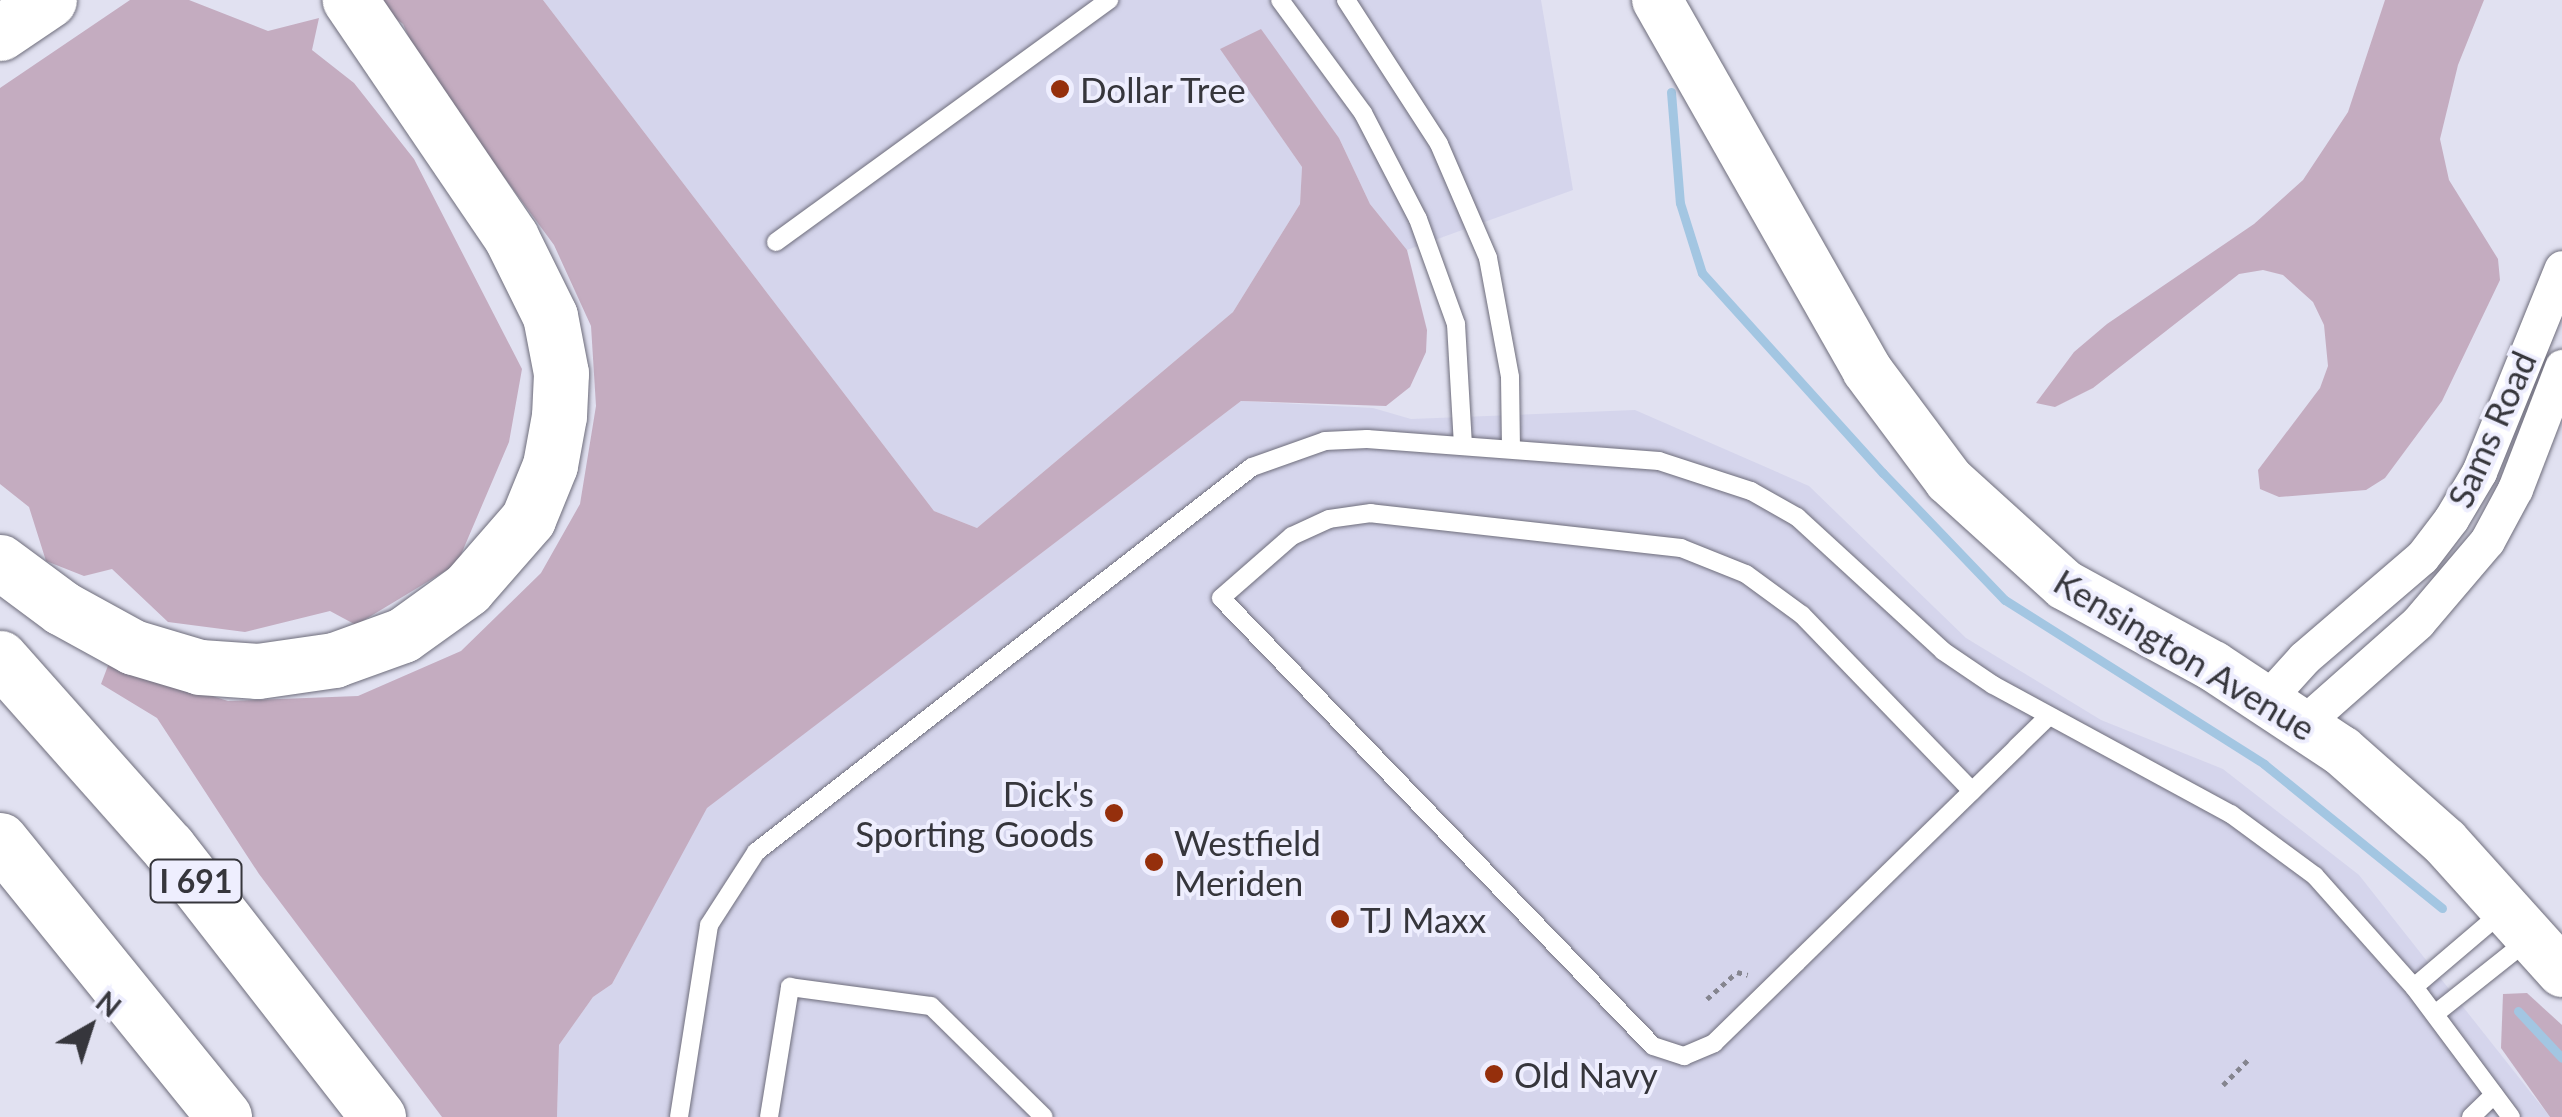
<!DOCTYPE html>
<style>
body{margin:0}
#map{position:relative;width:2562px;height:1117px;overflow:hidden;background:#e1e1f1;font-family:Lato,sans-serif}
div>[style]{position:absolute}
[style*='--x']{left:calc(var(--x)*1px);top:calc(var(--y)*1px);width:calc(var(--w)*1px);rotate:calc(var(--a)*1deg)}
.built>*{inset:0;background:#d5d5ec}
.green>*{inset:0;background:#c4acc0}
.stream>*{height:9px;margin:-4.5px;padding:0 4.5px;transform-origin:4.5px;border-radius:4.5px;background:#a3c6e2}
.path>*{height:5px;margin-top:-2.5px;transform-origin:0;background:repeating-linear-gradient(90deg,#85858f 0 5px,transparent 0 10px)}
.roads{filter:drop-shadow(0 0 2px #6e6d7b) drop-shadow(0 0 2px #6e6d7b)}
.service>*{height:18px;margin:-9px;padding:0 9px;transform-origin:9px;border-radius:9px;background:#fff}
.minor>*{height:35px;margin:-17.5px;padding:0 17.5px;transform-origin:17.5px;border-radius:17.5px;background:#fff}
.secondary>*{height:50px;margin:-25px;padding:0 25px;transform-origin:25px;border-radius:25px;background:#fff}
.primary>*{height:55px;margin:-27.5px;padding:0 27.5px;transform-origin:27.5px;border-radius:27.5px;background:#fff}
.motorway>*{height:55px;margin:-27.5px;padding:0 27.5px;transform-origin:27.5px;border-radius:27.5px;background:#fff}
.dots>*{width:28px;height:28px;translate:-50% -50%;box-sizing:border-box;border:5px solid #eeeefe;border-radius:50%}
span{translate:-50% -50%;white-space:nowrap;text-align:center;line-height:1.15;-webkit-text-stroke:8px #eeeefe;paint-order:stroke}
.shield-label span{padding:2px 8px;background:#eeeefe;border:2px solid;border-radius:8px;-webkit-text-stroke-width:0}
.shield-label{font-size:32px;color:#36363c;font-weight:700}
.poi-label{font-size:35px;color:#36363c}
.left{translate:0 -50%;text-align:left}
.right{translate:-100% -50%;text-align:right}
.street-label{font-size:35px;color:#36363c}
.north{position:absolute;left:40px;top:977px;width:100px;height:100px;-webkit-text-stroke:8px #eeeefe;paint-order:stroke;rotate:39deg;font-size:28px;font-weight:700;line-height:40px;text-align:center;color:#36363c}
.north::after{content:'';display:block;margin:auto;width:35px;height:45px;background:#36363c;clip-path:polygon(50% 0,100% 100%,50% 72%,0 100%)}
</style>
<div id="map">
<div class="built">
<i style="clip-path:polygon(543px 0,1541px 0,1573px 190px,1407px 250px,1370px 204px,1339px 138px,1261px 30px,1221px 49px,1302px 167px,1300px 204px,1233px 312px,977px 528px,934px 511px)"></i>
<i style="clip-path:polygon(1241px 401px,1373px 408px,1411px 419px,1635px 410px,1809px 486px,1966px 638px,2101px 720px,2223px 769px,2359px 875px,2550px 1117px,557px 1117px,559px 1045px,593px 997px,612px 984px,706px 808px)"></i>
</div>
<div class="green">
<i style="clip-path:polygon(130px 0,189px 0,268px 31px,319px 18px,312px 50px,354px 83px,414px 159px,522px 369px,509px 442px,457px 564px,356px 625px,330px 611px,245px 632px,168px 622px,112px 569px,84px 576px,46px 561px,29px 507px,0 484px,0 88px)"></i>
<i style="clip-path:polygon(372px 0,543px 0,934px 511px,977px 528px,1233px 312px,1300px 204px,1302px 167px,1220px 49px,1261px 29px,1339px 138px,1370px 204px,1407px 250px,1427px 330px,1426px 352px,1410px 387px,1386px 406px,1241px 401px,707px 808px,612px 984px,593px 997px,559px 1045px,557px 1117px,442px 1117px,259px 874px,157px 718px,101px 684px,109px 663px,228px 701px,358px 696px,461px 651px,541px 573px,580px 504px,596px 406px,591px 326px,554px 245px,420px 63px,403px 24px)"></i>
<i style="clip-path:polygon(2385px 0,2484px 0,2458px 65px,2440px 139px,2449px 180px,2498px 259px,2500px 280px,2442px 401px,2385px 478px,2366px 490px,2279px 497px,2260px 489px,2258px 470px,2320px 388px,2328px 366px,2324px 325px,2313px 302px,2283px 275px,2263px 270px,2239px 274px,2093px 388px,2055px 407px,2036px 403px,2074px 352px,2107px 324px,2254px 224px,2303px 180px,2348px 112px)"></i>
<i style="clip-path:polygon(2527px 993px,2562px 1025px,2562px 1117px,2550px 1117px,2501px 1048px,2503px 994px)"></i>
</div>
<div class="stream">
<i style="--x:1671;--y:92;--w:111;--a:85.4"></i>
<i style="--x:1680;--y:203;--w:73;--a:72.6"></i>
<i style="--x:1702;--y:273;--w:270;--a:47.9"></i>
<i style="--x:1883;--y:473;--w:176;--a:46.2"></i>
<i style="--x:2005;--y:600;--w:307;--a:32.3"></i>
<i style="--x:2264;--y:764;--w:229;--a:39"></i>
<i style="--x:2518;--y:1011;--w:64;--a:46.9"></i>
</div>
<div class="path">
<i style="--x:1707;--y:999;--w:40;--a:-42"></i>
<i style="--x:1737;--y:972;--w:11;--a:15"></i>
<i style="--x:2223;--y:1085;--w:37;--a:-45"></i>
</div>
<div class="roads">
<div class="service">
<i style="--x:1280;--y:0;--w:140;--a:53.7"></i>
<i style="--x:1363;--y:113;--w:119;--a:62.6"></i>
<i style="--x:1418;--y:219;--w:112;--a:70.1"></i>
<i style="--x:1456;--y:324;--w:121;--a:86.7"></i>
<i style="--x:1346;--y:0;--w:171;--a:57.1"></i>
<i style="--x:1439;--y:144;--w:124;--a:66.7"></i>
<i style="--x:1488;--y:258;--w:121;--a:79.5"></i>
<i style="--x:1510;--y:377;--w:70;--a:89.2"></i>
<i style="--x:776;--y:242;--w:412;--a:-36"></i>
<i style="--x:1972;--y:791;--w:245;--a:-134"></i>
<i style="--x:1802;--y:615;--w:69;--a:-143.8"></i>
<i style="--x:1746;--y:574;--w:70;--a:-158.2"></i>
<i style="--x:1681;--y:548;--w:312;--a:-173.6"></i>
<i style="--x:1371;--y:513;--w:42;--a:171.9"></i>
<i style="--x:1329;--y:519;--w:41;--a:155.3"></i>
<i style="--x:1292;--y:536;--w:94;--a:138.9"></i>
<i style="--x:1221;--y:598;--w:622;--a:46.04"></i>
<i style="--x:1653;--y:1046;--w:33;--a:18"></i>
<i style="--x:1684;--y:1056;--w:33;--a:-23"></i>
<i style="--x:1714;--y:1043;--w:116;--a:-44.3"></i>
<i style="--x:1797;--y:962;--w:308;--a:-44.3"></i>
<i style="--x:2017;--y:747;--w:43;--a:-44.1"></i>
<i style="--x:2414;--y:987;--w:114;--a:-40.4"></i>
<i style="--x:2435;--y:1014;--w:119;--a:-38.5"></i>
<i style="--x:679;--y:1117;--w:194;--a:-81.1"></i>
<i style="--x:709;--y:925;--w:87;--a:-57.2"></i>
<i style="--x:756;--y:852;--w:628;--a:-37.82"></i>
<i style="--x:1252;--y:467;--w:77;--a:-19.6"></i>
<i style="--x:1325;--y:441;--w:42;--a:-2.7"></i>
<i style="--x:1367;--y:439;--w:293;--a:4.3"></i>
<i style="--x:1659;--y:461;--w:97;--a:18.1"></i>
<i style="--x:1751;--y:491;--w:53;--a:29.5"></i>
<i style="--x:1797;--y:517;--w:198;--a:42.5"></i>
<i style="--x:1943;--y:651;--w:60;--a:34.2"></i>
<i style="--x:1993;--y:685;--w:271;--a:28.5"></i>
<i style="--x:2231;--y:814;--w:104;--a:36.4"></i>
<i style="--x:2315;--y:876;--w:149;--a:48.3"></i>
<i style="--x:2414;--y:987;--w:162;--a:53.3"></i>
<i style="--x:769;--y:1117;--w:132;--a:-80.8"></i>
<i style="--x:790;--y:987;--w:142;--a:7.7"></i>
<i style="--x:931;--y:1006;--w:158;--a:44.5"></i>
<i style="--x:2471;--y:1117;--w:32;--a:-44"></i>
</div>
<div class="minor">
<i style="--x:2267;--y:699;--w:55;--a:-47.9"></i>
<i style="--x:2304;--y:658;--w:155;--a:-40.6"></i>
<i style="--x:2422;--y:557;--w:48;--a:-52.7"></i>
<i style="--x:2451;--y:519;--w:55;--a:-59.2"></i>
<i style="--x:2479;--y:472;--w:220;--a:-67.9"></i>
<i style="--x:2304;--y:723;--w:152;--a:-41.5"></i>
<i style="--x:2418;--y:622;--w:106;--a:-49.6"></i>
<i style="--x:2487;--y:541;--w:59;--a:-61.7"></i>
<i style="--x:2515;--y:489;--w:131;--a:-68.9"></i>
</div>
<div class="secondary">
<i style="--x:1657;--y:0;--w:425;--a:60.4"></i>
<i style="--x:1867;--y:370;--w:137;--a:53.3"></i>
<i style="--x:1949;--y:480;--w:156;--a:42.2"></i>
<i style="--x:2065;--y:585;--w:169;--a:28.7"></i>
<i style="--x:2213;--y:666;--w:154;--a:33.4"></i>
<i style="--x:2342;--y:751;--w:137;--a:41.5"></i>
<i style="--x:2445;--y:842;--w:175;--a:48"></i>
</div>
<div class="primary">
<i style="--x:0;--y:33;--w:59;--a:-34"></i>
</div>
<div class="motorway">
<i style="--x:0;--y:562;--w:77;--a:36.6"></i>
<i style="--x:62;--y:608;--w:81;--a:28.8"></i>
<i style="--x:133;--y:647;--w:70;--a:16.6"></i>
<i style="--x:200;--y:667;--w:58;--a:3.9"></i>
<i style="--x:258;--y:671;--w:77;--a:-8.2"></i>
<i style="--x:334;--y:660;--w:73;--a:-19.9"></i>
<i style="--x:403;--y:635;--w:79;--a:-35.7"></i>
<i style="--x:467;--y:589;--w:93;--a:-48.9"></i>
<i style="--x:528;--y:519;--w:58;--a:-67.8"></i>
<i style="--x:550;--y:465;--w:50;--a:-79.6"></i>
<i style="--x:559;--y:416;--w:43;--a:-87.3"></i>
<i style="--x:561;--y:373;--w:58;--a:-100.9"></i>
<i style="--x:550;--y:316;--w:88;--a:-116.3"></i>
<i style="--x:511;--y:237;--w:287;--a:-124.2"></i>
<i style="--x:0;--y:658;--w:253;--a:48.4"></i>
<i style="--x:168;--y:847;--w:342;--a:52.1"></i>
<i style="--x:0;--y:840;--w:356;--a:51"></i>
</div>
</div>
<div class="dots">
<i style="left:1060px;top:89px;background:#952f0c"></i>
<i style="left:1114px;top:813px;background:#952f0c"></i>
<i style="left:1154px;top:862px;background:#952f0c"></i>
<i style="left:1340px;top:919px;background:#952f0c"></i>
<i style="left:1494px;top:1074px;background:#952f0c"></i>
</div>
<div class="shield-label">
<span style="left:196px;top:881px">I 691</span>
</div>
<div class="poi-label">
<span class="left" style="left:1080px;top:89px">Dollar Tree</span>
<span class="right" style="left:1094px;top:813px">Dick's<br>Sporting Goods</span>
<span class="left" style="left:1174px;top:862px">Westfield<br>Meriden</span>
<span class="left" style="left:1360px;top:919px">TJ Maxx</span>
<span class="left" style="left:1514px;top:1074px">Old Navy</span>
</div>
<div class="street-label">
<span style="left:2491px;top:429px;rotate:-66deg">Sams Road</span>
<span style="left:2185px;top:654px;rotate:31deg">Kensington Avenue</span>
</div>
<div class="north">N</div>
</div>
